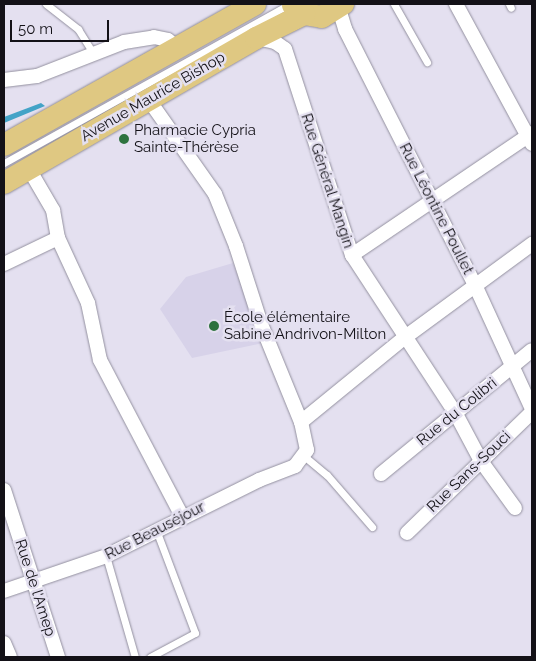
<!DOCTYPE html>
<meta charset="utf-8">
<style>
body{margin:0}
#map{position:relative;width:536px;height:661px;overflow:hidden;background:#e4e0f0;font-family:Raleway,sans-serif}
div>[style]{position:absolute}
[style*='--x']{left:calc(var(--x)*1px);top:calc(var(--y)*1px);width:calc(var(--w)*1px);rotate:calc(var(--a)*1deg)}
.built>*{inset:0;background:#d7d2e9}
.water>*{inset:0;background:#43a3c7}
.roads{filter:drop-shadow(0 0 1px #93909f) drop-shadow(0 0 1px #93909f)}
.service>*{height:7px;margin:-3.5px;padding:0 3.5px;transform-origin:3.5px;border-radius:3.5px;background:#fff}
.minor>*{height:14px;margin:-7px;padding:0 7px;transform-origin:7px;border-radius:7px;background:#fff}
.primary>*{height:22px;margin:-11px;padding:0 11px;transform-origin:11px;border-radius:11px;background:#dfc882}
.dots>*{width:14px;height:14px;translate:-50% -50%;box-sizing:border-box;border:2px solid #e4e0f0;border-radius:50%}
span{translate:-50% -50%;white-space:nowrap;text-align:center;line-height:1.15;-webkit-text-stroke:5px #e4e0f0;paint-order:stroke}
.street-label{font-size:15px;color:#131117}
.poi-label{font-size:15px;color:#131117}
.left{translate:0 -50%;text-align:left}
.frame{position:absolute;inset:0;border:5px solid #131117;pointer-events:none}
.scale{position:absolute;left:10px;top:20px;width:99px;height:22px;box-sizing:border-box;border:2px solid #131117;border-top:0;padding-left:6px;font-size:15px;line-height:18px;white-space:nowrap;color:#131117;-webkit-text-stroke:4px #e4e0f0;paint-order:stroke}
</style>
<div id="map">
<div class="built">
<i style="clip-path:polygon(233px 263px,263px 343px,192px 358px,160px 309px,186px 277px)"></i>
</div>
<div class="water">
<i style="clip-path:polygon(41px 103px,45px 106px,4px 123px,4px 117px)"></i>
</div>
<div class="roads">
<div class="service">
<i style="--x:46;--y:4;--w:41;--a:38"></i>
<i style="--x:78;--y:29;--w:28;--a:58"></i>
<i style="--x:394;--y:4;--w:67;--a:60.4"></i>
<i style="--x:509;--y:4;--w:4;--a:63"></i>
<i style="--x:4;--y:163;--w:327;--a:-29.1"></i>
<i style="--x:304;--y:456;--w:30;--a:40"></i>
<i style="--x:327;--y:475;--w:69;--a:49.1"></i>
<i style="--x:106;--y:556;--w:105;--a:74"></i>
<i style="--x:150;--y:657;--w:51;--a:-28.1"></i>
<i style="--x:195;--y:633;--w:110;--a:-110.7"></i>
</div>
<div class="minor">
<i style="--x:456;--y:4;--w:159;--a:61.5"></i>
<i style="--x:339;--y:9;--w:21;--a:73"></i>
<i style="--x:345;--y:29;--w:287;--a:63.1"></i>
<i style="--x:475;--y:285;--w:136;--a:65.3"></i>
<i style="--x:257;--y:38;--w:18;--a:13"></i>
<i style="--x:275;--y:42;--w:12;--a:35"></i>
<i style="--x:285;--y:49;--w:217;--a:72"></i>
<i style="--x:352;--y:255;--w:190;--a:56.8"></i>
<i style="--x:456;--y:414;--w:53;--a:62"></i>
<i style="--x:481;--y:461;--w:58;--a:54.1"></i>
<i style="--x:4;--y:80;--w:33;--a:-7"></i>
<i style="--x:37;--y:76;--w:93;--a:-21.3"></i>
<i style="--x:124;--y:42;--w:30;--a:-9"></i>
<i style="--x:154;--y:37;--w:14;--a:12"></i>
<i style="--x:168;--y:40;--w:11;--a:41"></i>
<i style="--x:29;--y:169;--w:48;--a:59.7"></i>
<i style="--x:53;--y:210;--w:28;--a:80"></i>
<i style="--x:58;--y:238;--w:72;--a:65.2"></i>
<i style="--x:88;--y:303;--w:58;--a:78.1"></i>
<i style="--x:100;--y:360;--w:176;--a:62.3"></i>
<i style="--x:352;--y:255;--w:217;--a:-34.1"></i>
<i style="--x:4;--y:264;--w:60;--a:-25.7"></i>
<i style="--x:301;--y:422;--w:133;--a:-39.2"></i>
<i style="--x:404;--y:338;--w:159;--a:-36.3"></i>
<i style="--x:381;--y:474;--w:195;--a:-39.4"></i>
<i style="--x:4;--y:490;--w:176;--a:72.1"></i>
<i style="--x:407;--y:533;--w:174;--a:-44.1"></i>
<i style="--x:4;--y:591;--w:108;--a:-18.9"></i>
<i style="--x:106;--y:556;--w:171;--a:-26.4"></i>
<i style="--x:259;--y:480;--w:39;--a:-21"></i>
<i style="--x:295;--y:466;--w:20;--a:-53"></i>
<i style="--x:307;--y:450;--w:29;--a:-102"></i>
<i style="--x:301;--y:422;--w:106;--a:-112.2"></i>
<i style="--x:261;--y:324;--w:82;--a:-107.8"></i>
<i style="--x:236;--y:246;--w:56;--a:-112"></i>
<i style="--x:215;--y:194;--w:115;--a:-125.1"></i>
<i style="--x:4;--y:643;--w:15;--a:67"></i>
</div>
<div class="primary">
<i style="--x:293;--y:5;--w:14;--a:39"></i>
<i style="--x:304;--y:14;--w:18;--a:9"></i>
<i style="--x:322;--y:17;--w:25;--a:-32"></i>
<i style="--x:4;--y:145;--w:288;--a:-29.3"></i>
<i style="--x:4;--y:183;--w:291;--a:-29.9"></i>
<i style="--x:256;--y:38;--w:54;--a:-26.6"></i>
</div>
</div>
<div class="dots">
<i style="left:124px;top:139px;background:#2d723e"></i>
<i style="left:214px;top:326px;background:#2d723e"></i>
</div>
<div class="street-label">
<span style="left:153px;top:97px;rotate:-30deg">Avenue Maurice Bishop</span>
<span style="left:327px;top:181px;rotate:72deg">Rue Général Mangin</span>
<span style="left:436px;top:209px;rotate:63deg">Rue Léontine Poullet</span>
<span style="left:457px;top:412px;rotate:-39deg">Rue du Colibri</span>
<span style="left:469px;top:472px;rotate:-44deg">Rue Sans-Souci</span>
<span style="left:155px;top:531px;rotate:-27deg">Rue Beauséjour</span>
<span style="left:35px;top:588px;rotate:72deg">Rue de l'Amep</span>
</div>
<div class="poi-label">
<span class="left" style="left:134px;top:139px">Pharmacie Cypria<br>Sainte-Thérèse</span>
<span class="left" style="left:224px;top:326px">École élémentaire<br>Sabine Andrivon-Milton</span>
</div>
<div class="frame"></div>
<div class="scale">50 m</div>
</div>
